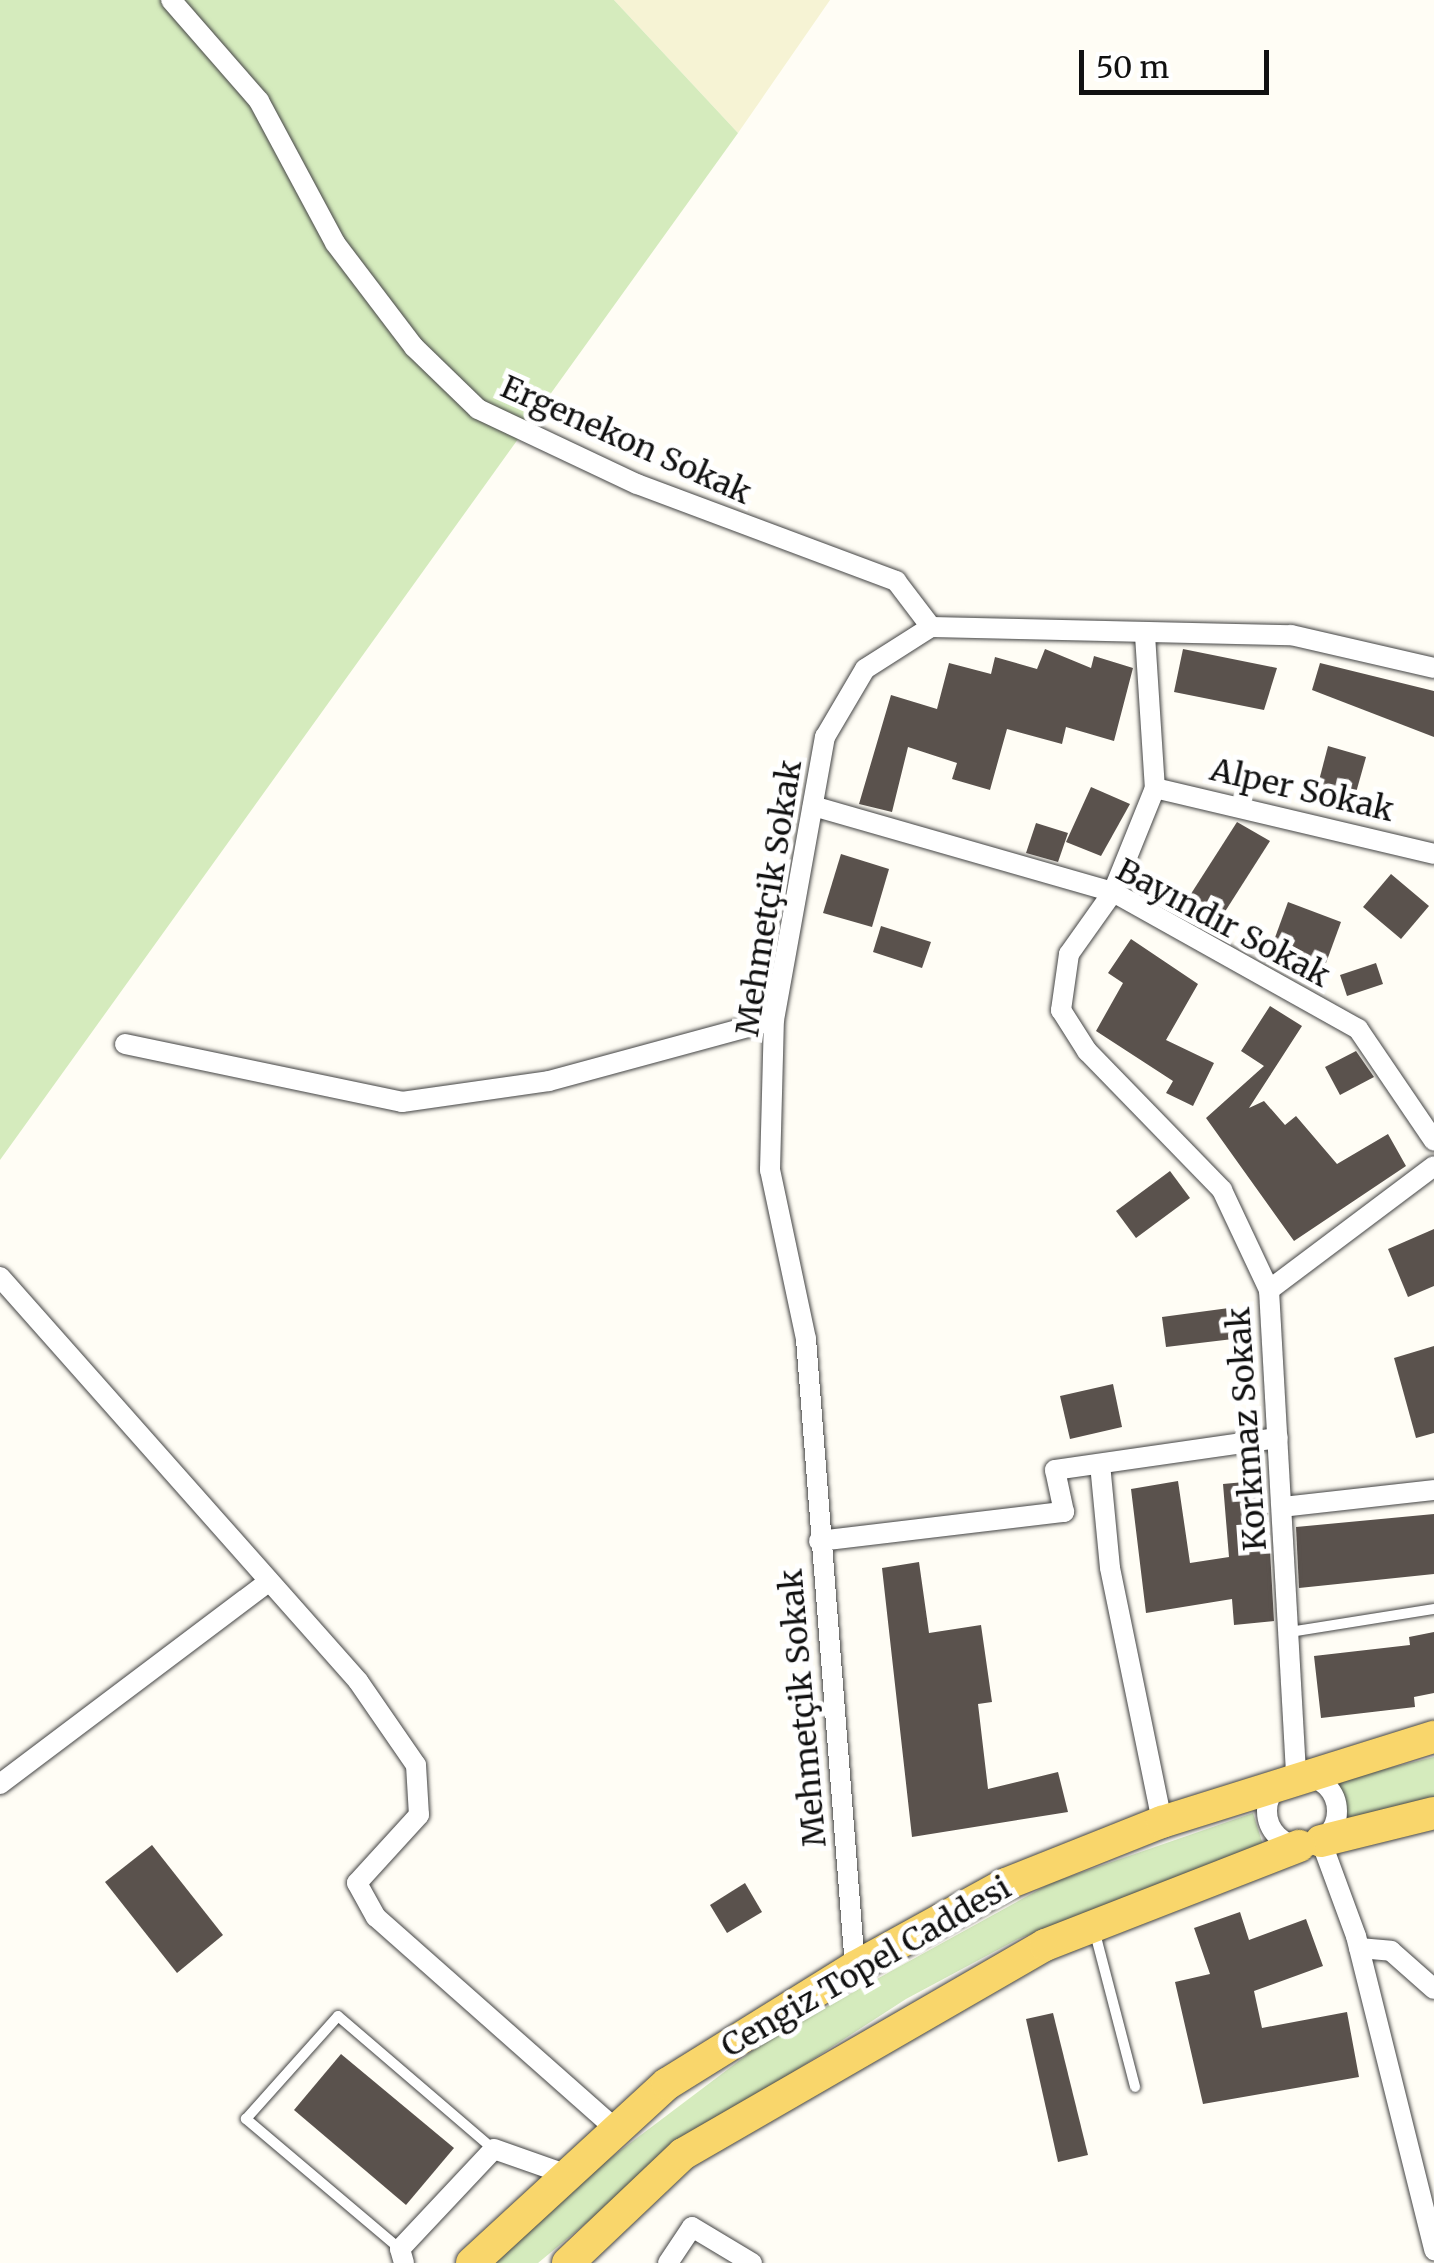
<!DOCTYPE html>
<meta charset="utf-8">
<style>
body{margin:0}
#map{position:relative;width:1434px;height:2263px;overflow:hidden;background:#fffdf5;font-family:Merriweather,serif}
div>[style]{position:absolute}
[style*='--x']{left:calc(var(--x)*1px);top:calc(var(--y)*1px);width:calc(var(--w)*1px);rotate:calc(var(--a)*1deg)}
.farmland>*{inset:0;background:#f6f3d4}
.green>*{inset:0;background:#d5ebbd}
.building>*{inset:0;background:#5a524d}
.roads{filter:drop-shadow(0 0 2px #444) drop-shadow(0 0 2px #444)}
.service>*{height:10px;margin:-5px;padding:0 5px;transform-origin:5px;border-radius:5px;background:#fff}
.minor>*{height:20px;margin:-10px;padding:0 10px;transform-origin:10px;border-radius:10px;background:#fff}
.minor>.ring{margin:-10px;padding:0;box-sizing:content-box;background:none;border:20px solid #fff;border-radius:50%}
.primary>*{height:32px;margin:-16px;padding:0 16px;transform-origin:16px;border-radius:16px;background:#f9d66b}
span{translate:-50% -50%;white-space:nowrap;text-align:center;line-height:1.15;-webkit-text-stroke:10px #fff;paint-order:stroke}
.street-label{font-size:32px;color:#111}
.scale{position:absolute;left:1079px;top:50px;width:190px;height:45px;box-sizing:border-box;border:5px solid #111;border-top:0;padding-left:12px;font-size:30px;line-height:35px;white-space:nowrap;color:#111;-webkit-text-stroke:8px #fff;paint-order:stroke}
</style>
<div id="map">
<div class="farmland">
<i style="clip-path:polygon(614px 0,830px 0,738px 133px)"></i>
</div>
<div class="green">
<i style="clip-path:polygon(0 0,614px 0,738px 133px,0 1160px)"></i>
<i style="clip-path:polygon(1434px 1757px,1434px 1797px,1348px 1820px,1336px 1781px)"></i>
<i style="clip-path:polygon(1253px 1813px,1263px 1845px,1018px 1939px,906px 1999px,679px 2146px,538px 2263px,486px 2263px,527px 2221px,768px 2039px,1051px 1883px)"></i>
</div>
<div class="building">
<i style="clip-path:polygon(1045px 649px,1091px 668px,1094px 656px,1133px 668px,1114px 741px,1066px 727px,1062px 744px,1007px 729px,990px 790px,952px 779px,957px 763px,908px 747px,892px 812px,859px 804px,891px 695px,937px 709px,949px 663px,991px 674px,995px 657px,1037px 669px)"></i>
<i style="clip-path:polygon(1183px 649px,1277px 668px,1264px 710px,1174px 692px)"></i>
<i style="clip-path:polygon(1320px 663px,1434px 691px,1434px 737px,1312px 690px)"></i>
<i style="clip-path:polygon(1328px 746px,1366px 757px,1352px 807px,1315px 796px)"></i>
<i style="clip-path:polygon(1091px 787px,1130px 804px,1101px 856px,1066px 842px)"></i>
<i style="clip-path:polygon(1237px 822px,1270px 841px,1219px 921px,1187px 900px)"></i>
<i style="clip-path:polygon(1036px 823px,1068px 833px,1058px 862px,1026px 853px)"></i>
<i style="clip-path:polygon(841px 854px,889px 869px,872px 927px,823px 913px)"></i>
<i style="clip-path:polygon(1391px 874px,1429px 906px,1401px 939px,1363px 907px)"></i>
<i style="clip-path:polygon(1288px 902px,1341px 922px,1326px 963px,1273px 943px)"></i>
<i style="clip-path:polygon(881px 926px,931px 942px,922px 968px,873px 952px)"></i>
<i style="clip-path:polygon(1131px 939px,1198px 984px,1166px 1040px,1214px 1063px,1193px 1106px,1166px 1093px,1173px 1081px,1096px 1031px,1123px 983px,1108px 973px)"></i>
<i style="clip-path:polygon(1376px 963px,1383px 984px,1347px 996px,1340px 975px)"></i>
<i style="clip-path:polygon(1270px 1006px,1302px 1026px,1249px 1108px,1264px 1101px,1285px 1125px,1296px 1116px,1337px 1164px,1388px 1134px,1406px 1166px,1294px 1241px,1206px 1118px,1264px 1066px,1241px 1051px)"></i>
<i style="clip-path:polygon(1356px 1051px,1374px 1077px,1340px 1095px,1325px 1067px)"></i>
<i style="clip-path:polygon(1170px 1171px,1190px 1198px,1136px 1238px,1116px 1211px)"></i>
<i style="clip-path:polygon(1434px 1229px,1434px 1286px,1408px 1297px,1388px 1249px)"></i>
<i style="clip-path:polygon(1229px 1308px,1233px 1339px,1166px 1347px,1162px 1317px)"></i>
<i style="clip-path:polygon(1434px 1346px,1434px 1433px,1416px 1438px,1394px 1358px)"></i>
<i style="clip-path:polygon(1113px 1384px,1122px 1427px,1070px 1439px,1060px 1396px)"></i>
<i style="clip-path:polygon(1266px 1480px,1274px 1621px,1234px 1625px,1232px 1599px,1146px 1613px,1131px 1489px,1178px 1481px,1190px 1563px,1229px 1557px,1223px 1484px)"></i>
<i style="clip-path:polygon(1434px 1514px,1434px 1574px,1299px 1588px,1296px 1527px)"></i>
<i style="clip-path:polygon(919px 1562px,929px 1633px,981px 1625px,992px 1702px,978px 1704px,988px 1789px,1058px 1772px,1068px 1812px,912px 1837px,882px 1568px)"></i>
<i style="clip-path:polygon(1434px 1632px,1434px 1693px,1414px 1697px,1415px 1707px,1321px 1718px,1314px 1656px,1410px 1645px,1409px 1637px)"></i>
<i style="clip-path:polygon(152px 1845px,223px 1935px,177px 1973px,105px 1882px)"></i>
<i style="clip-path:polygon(745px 1883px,762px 1912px,727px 1933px,710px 1905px)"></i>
<i style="clip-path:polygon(1240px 1912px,1249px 1940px,1306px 1919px,1323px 1966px,1254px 1991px,1262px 2028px,1347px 2012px,1359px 2077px,1203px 2104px,1175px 1982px,1210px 1974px,1194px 1928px)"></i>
<i style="clip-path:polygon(1053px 2013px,1088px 2155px,1058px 2162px,1026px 2019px)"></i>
<i style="clip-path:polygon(341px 2054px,454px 2148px,406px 2205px,294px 2110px)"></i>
</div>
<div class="roads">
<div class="service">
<i style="--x:1290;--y:1632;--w:146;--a:-9.1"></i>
<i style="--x:1095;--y:1933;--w:159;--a:75.4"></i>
<i style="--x:400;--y:2249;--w:202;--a:-139.8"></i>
<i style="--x:246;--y:2119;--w:138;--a:-48.2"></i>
<i style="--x:338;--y:2016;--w:204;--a:40.6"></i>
</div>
<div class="minor">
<i style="--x:171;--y:0;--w:134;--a:48.9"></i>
<i style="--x:259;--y:101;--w:161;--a:61.8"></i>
<i style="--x:335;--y:243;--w:131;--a:52.8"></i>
<i style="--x:414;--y:347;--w:89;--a:44.1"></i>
<i style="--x:478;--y:409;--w:176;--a:25.3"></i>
<i style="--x:637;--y:484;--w:277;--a:20.5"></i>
<i style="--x:896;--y:581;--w:58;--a:52.7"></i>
<i style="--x:1145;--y:635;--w:153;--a:86.3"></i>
<i style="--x:1155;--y:788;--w:112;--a:112"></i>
<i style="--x:1113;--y:892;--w:76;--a:125.4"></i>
<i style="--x:1069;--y:954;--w:57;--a:98.1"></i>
<i style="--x:1061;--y:1010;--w:49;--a:57.6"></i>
<i style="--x:1087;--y:1051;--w:194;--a:45.8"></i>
<i style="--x:1222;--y:1190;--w:110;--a:64.8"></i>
<i style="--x:1269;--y:1290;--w:485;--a:86.8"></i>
<i style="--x:1155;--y:788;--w:287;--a:13.3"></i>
<i style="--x:813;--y:806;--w:312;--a:16"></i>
<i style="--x:1113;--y:892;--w:281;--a:29.2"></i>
<i style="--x:1358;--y:1029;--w:135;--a:55.8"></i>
<i style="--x:125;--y:1044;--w:283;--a:11.8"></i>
<i style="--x:402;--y:1102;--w:148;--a:-8.1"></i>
<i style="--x:549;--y:1081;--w:233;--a:-15.2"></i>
<i style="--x:0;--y:1277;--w:540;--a:48.45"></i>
<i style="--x:358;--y:1681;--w:102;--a:55.4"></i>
<i style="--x:416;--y:1765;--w:50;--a:86.6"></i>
<i style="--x:419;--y:1815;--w:92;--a:132.4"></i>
<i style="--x:357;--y:1883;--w:39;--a:61"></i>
<i style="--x:376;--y:1917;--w:322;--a:41.5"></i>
<i style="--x:1269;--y:1290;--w:206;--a:-36.9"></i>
<i style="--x:1100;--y:1464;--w:104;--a:84.5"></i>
<i style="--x:1110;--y:1568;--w:259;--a:78.4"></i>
<i style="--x:1282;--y:1507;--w:153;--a:-6.4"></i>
<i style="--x:819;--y:1541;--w:247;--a:-6.8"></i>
<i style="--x:1064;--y:1512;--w:43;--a:-102.1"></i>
<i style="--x:1055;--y:1470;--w:225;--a:-8.2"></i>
<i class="ring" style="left:1267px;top:1776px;width:50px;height:50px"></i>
<i style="--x:0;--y:1784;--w:337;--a:-37"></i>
<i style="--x:1321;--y:1841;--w:101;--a:69.8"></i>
<i style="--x:1356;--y:1936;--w:324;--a:76"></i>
<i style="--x:1359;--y:1948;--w:32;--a:5"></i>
<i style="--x:1391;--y:1951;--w:57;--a:41.5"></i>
<i style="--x:855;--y:1967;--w:630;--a:-94.46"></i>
<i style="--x:806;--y:1339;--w:173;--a:-102"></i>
<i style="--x:770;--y:1170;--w:150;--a:-88.5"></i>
<i style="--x:774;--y:1020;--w:288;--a:-79.8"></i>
<i style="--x:825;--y:737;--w:79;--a:-59.5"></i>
<i style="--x:865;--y:669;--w:78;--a:-32.5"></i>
<i style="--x:931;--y:627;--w:360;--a:1.3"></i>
<i style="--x:1291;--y:635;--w:147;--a:13"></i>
<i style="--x:404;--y:2263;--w:15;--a:-106"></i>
<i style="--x:400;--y:2249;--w:137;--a:-46.8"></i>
<i style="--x:494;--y:2149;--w:78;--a:19.4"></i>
<i style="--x:668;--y:2263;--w:43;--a:-56.3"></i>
<i style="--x:692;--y:2227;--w:70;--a:31"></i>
</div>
<div class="primary">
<i style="--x:1321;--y:1841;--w:116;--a:-13.9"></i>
<i style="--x:472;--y:2263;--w:265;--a:-42.6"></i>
<i style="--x:667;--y:2084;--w:221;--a:-31.9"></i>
<i style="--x:855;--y:1967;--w:172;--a:-28.8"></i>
<i style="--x:1006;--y:1884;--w:168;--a:-21.7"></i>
<i style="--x:1162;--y:1822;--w:285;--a:-17.4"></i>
<i style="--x:568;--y:2263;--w:158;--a:-43.5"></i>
<i style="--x:683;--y:2154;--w:418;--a:-30"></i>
<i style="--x:1045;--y:1945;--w:273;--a:-21.3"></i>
</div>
</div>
<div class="street-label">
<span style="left:626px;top:440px;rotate:24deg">Ergenekon Sokak</span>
<span style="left:1302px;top:790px;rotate:13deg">Alper Sokak</span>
<span style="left:769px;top:898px;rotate:-81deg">Mehmetçik Sokak</span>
<span style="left:1223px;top:923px;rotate:28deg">Bayındır Sokak</span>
<span style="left:1247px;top:1429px;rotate:-94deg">Korkmaz Sokak</span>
<span style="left:803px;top:1708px;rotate:-95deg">Mehmetçik Sokak</span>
<span style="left:866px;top:1967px;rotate:-30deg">Cengiz Topel Caddesi</span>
</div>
<div class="scale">50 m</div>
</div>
